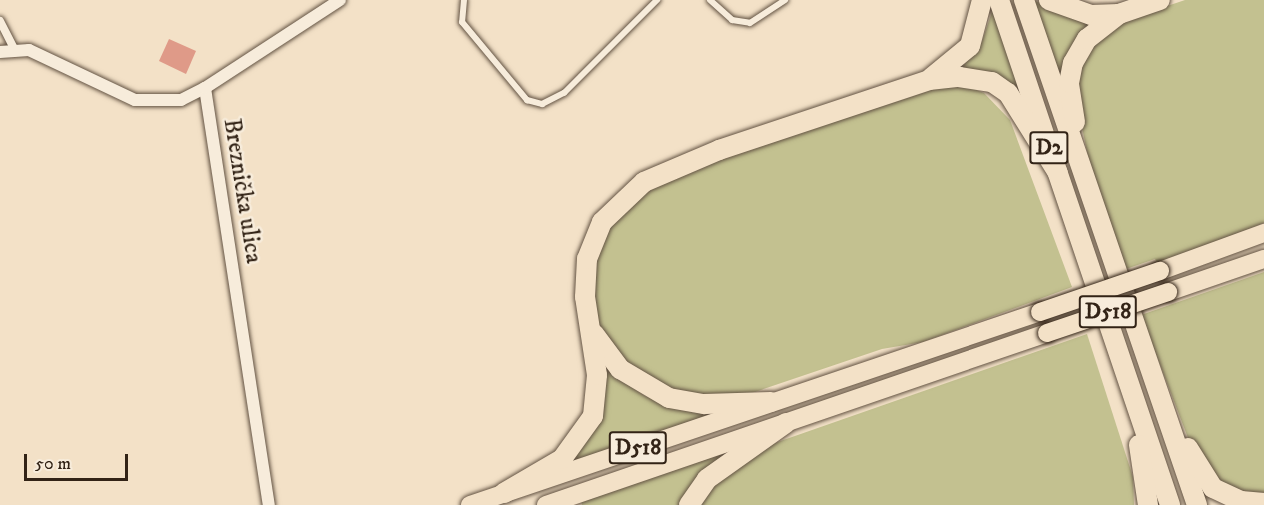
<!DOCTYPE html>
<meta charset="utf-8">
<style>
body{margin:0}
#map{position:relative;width:1264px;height:505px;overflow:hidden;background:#f3e1c7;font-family:"IM FELL DW Pica",serif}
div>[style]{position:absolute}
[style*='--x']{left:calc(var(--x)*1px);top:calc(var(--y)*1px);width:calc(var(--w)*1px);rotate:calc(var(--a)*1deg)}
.green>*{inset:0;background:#c3c190}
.building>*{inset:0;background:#df9a88}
.roads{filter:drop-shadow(0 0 2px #625242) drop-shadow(0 0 2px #625242)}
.service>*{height:6px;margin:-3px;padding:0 3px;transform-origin:3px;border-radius:3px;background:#f7ecdb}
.pedestrian>*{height:8px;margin:-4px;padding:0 4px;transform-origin:4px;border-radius:4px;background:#f7ecdb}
.minor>*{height:12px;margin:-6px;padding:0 6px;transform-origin:6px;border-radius:6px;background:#f7ecdb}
.primary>*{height:18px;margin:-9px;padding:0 9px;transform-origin:9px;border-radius:9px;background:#f3e1c7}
.trunk>*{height:20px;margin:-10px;padding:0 10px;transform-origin:10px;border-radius:10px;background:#f3e1c7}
.bridges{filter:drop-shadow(0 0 2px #322316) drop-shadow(0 0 2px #322316)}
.primary-bridge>*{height:18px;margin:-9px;padding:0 9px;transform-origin:9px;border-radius:9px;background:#f3e1c7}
span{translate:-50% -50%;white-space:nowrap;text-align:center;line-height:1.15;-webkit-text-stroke:5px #f7ecdb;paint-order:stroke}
.shield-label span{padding:2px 4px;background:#f7ecdb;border:2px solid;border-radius:4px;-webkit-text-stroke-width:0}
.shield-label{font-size:22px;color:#322316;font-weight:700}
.street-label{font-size:24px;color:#322316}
.scale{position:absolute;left:24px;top:454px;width:104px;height:27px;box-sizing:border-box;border:3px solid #322316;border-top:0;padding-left:8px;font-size:18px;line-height:21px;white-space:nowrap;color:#322316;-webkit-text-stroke:4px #f7ecdb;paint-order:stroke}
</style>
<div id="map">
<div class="green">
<i style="clip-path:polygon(1031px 0,1093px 19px,1060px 80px)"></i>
<i style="clip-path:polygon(1185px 0,1264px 0,1264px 223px,1158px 264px,1155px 259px,1126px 269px,1092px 177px,1074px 87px,1087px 45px,1111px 25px)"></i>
<i style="clip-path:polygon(993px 9px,1024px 95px,1019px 97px,960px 70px,982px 41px)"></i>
<i style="clip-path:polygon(964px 85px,984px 93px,1010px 120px,1072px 287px,923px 342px,882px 349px,752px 393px,710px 400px,641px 381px,596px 330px,589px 301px,597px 241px,626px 202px,674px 174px,927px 87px)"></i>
<i style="clip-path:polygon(1264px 272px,1264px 498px,1230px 494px,1198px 464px,1141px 315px)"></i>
<i style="clip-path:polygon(1087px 334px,1133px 477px,1134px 505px,693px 505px,755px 450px)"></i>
<i style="clip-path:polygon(606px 359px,621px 380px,645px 396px,671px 406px,708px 410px,710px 416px,571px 462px)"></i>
<i style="clip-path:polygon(724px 453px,681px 505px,582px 505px,581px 501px)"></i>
</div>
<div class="building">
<i style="clip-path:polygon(169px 39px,196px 51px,186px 74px,159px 61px)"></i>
</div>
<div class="roads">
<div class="service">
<i style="--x:464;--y:0;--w:22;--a:95"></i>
<i style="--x:462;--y:22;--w:102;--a:50.2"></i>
<i style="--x:527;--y:100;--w:16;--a:15"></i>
<i style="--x:542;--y:104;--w:25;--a:-27"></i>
<i style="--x:564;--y:93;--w:132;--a:-45"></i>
<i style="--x:710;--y:0;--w:30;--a:42"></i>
<i style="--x:732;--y:20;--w:18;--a:9"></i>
<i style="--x:750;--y:23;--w:42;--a:-33.3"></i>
</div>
<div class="pedestrian">
<i style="--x:0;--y:21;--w:31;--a:63"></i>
</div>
<div class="minor">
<i style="--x:0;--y:52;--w:29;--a:-4"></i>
<i style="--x:29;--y:50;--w:117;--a:25.3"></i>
<i style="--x:135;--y:100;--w:46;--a:0"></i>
<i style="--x:181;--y:100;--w:27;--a:-27"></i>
<i style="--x:205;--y:88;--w:422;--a:81.3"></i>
<i style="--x:205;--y:88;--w:161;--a:-33.1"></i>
</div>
<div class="primary">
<i style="--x:1160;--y:271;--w:111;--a:-20.1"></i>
<i style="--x:1168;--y:292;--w:102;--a:-19"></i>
<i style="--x:470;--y:505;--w:602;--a:-18.71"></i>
<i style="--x:546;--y:505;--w:530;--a:-18.95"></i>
</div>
<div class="trunk">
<i style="--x:999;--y:0;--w:141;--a:71.4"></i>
<i style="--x:1024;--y:0;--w:534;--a:71.09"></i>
<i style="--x:1049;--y:0;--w:45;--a:19.7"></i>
<i style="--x:1091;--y:15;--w:28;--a:-2"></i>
<i style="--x:1119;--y:14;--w:43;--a:-18.9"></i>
<i style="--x:931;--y:78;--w:50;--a:-39.4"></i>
<i style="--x:970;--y:46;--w:48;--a:-75.4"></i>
<i style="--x:1075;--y:122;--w:39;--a:-99"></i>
<i style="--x:1069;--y:83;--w:20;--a:-79"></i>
<i style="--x:1073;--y:63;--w:28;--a:-60"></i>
<i style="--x:1087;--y:39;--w:41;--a:-38"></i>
<i style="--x:1054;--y:162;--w:362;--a:71.3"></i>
<i style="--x:594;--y:334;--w:44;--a:53.4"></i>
<i style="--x:620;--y:369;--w:57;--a:30.6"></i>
<i style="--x:669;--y:398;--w:36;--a:10"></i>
<i style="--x:704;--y:404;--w:67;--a:-1.7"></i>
<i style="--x:1139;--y:445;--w:61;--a:81.5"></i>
<i style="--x:1188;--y:448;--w:47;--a:58"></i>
<i style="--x:1213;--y:488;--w:31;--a:25"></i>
<i style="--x:1241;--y:501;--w:23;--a:5"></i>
<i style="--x:504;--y:493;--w:67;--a:-30.4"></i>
<i style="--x:562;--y:459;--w:53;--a:-54.2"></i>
<i style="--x:593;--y:416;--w:41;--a:-84.4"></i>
<i style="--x:597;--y:375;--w:79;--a:-98.7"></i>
<i style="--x:585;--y:297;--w:38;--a:-87"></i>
<i style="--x:587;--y:259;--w:40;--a:-68"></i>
<i style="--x:602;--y:222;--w:58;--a:-43.6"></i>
<i style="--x:644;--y:182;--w:82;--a:-23.1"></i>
<i style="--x:719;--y:150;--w:221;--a:-18.4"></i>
<i style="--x:929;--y:80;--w:30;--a:-6"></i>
<i style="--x:959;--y:77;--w:33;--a:9"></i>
<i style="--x:992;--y:82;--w:19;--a:35"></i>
<i style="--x:1008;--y:93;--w:94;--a:58"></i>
<i style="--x:689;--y:505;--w:32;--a:-55"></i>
<i style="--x:707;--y:479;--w:97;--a:-35.3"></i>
</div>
</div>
<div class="bridges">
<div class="primary-bridge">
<i style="--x:1040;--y:312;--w:127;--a:-18.9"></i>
<i style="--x:1047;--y:333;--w:128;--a:-18.7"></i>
</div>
</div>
<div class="shield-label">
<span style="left:1049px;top:148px">D2</span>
<span style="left:1108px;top:312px">D518</span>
<span style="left:638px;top:448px">D518</span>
</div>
<div class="street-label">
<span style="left:242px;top:191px;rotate:81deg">Breznička ulica</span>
</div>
<div class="scale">50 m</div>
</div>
